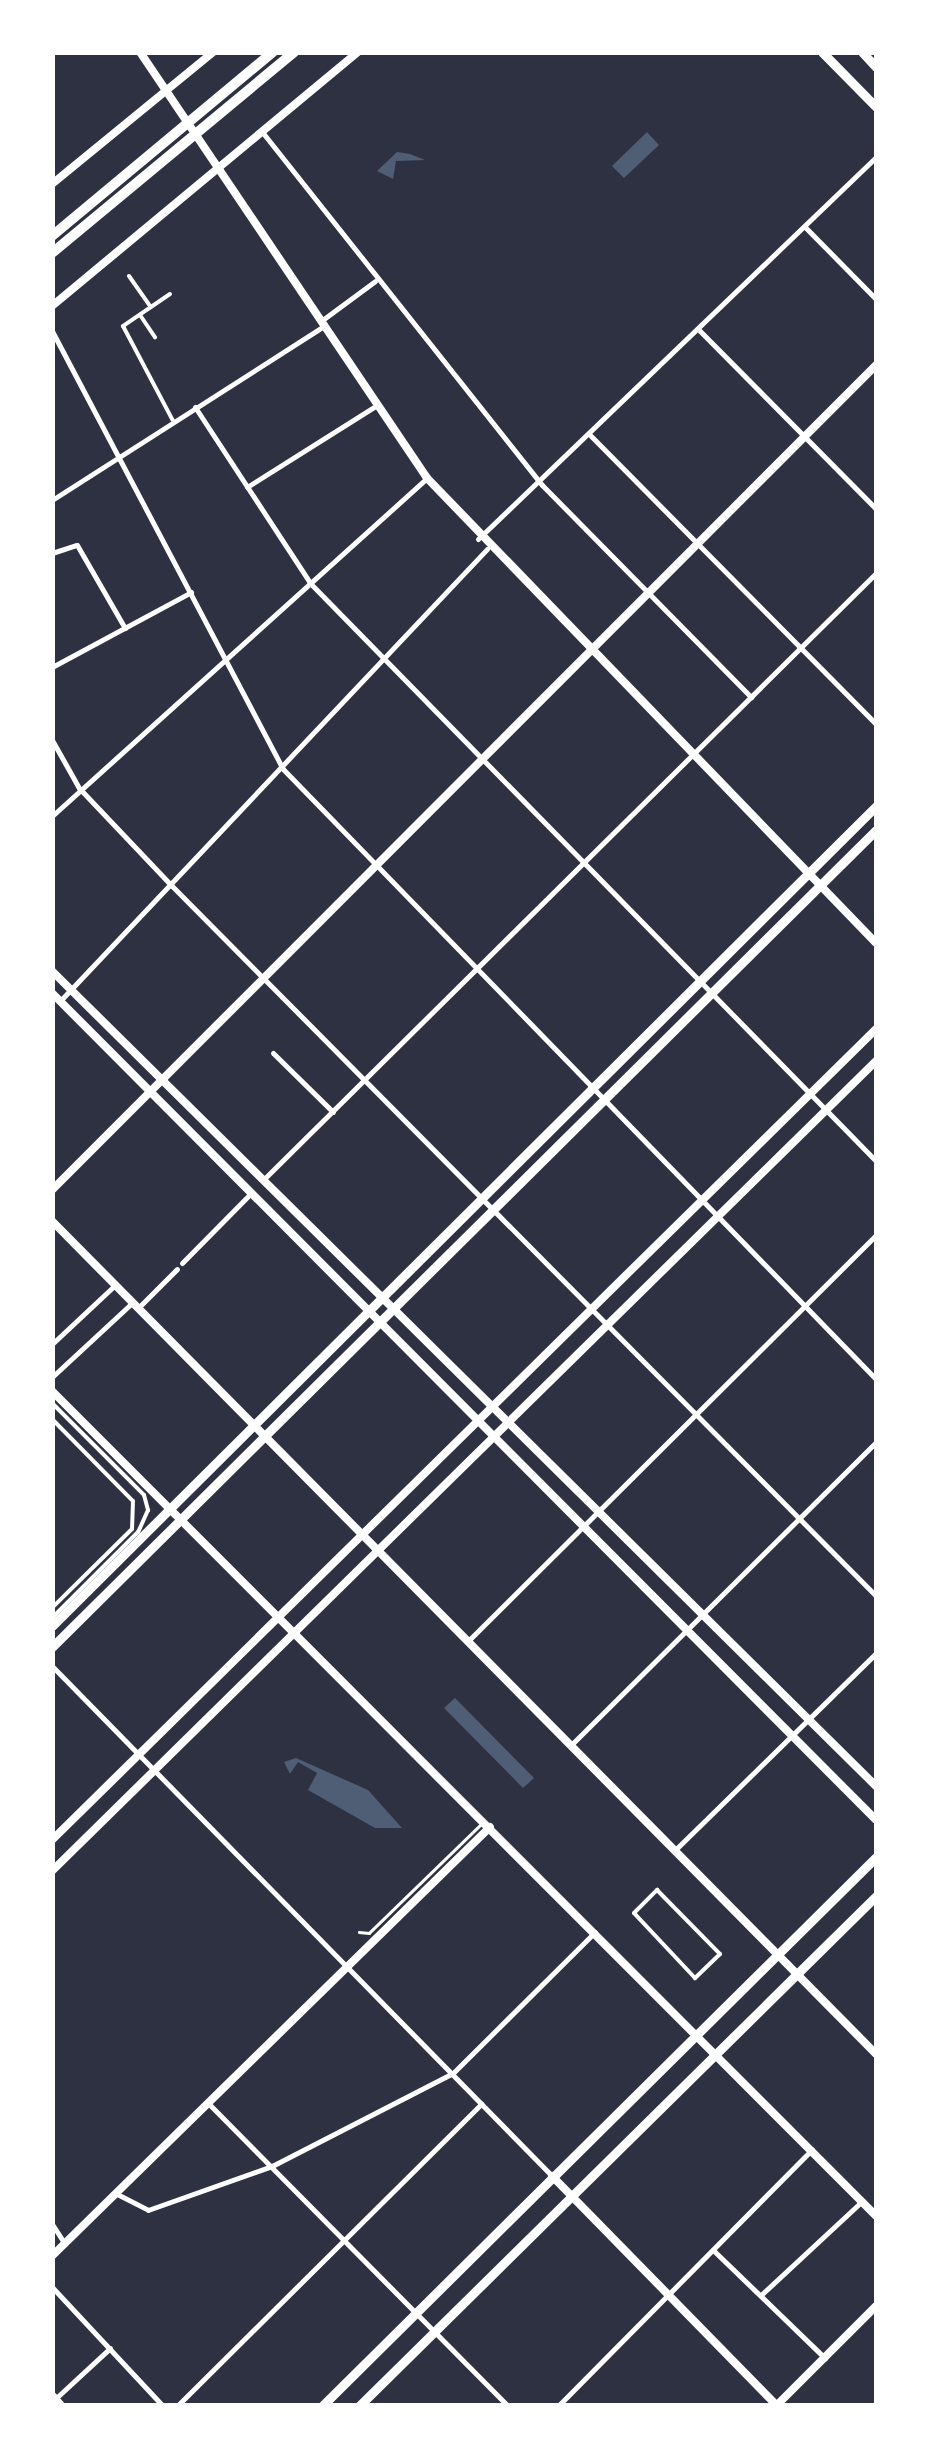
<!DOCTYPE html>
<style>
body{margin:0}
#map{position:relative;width:929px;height:2458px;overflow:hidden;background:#2d3142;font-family:Cabin,sans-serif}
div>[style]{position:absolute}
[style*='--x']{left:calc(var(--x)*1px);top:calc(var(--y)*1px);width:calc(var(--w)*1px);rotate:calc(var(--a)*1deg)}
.water>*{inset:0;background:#4f5d75}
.service>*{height:2.5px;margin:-1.25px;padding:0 1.25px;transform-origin:1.25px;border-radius:1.25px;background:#fff}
.pedestrian>*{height:4px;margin:-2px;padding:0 2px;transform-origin:2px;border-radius:2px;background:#fff}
.minor>*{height:5px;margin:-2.5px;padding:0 2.5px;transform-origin:2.5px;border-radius:2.5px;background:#fff}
.tertiary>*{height:8px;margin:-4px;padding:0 4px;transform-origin:4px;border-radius:4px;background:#fff}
.primary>*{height:9px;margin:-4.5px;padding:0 4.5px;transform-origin:4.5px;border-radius:4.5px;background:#fff}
.trunk>*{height:9px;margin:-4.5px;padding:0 4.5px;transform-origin:4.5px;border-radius:4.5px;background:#fff}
.motorway>*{height:10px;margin:-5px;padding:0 5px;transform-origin:5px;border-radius:5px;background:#fff}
span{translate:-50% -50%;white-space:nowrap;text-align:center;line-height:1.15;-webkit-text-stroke:8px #fff;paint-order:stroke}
.frame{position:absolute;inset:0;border:55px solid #fff;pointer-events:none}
</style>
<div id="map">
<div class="water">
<i style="clip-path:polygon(647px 132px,659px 145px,624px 178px,612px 166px)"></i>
<i style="clip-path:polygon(397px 152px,410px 154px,425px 160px,396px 161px,393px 179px,377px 171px)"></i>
<i style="clip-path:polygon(455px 1698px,534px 1778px,523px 1788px,444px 1708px)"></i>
<i style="clip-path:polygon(296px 1758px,368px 1790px,402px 1828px,375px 1828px,308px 1790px,317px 1773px,298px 1762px,290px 1774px,284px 1762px)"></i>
</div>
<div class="service">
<i style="--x:359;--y:1932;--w:10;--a:6"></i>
<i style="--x:369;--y:1933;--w:156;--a:-44.2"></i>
</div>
<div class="pedestrian">
<i style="--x:129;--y:276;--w:38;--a:55"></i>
<i style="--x:170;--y:294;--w:57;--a:145.8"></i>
<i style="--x:123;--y:326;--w:107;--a:62.2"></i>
<i style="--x:140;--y:315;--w:27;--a:56"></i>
<i style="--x:52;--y:1403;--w:130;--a:45"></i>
<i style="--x:144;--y:1495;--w:16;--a:75"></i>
<i style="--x:148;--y:1510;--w:24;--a:114"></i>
<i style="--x:138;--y:1532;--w:122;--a:135"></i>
<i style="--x:52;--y:1419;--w:115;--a:45.4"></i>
<i style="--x:133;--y:1501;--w:28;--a:92"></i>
<i style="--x:132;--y:1529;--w:112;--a:135.4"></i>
<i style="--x:657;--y:1890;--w:90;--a:45.5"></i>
<i style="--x:720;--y:1954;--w:35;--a:136"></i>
<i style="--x:695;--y:1978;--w:89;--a:-133.2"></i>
<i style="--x:634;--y:1913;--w:33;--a:-45"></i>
</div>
<div class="minor">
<i style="--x:263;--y:133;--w:449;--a:51.6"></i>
<i style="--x:542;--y:485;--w:298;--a:45.4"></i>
<i style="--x:805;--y:227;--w:101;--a:45.4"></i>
<i style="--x:321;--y:321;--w:67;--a:-36.5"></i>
<i style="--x:699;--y:330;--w:252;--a:45.3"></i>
<i style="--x:52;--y:331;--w:494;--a:62.2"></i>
<i style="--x:282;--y:768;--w:852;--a:45.81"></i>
<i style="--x:195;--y:407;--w:210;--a:56.8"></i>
<i style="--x:310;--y:583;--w:809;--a:45.6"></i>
<i style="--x:591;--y:436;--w:405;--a:45.3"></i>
<i style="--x:247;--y:487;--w:154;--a:-32.2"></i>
<i style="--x:52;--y:500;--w:323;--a:-32.6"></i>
<i style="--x:478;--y:539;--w:552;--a:-43.82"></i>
<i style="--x:52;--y:553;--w:26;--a:-18"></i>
<i style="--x:77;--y:545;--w:96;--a:60"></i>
<i style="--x:52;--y:667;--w:158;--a:-28.3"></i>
<i style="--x:52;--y:740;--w:55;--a:60.6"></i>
<i style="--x:79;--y:788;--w:135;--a:46.5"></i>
<i style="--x:172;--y:886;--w:1000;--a:45.24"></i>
<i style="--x:52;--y:816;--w:505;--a:-42.03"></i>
<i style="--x:60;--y:1001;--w:622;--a:-46.63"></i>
<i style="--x:273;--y:1053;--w:84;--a:44.5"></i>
<i style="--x:264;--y:1179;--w:861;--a:-44.72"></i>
<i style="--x:182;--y:1263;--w:97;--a:-45.4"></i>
<i style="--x:138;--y:1308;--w:55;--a:-45"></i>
<i style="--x:52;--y:1344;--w:86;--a:-43.1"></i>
<i style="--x:52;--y:1377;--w:110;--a:-42.8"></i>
<i style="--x:467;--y:1642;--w:577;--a:-44.86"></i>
<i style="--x:52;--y:1666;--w:714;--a:45.57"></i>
<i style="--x:570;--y:1746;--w:431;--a:-44.8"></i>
<i style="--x:675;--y:1850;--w:281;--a:-44.4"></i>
<i style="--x:209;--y:2104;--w:425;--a:45.3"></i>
<i style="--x:117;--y:2194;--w:35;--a:27"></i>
<i style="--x:148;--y:2210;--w:132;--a:-19.5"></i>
<i style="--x:272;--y:2166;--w:203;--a:-27.2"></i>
<i style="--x:453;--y:2073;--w:200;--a:-44.8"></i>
<i style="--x:52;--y:2224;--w:24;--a:57"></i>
<i style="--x:713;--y:2250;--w:156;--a:44"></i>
<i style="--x:52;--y:2287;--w:163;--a:47"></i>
<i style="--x:761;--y:2295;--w:137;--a:-42.9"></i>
<i style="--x:55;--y:2399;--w:75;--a:-42.8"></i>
<i style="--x:177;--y:2406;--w:429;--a:-44.8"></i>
<i style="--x:558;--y:2406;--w:361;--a:-45.3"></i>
</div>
<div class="tertiary">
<i style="--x:140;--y:52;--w:514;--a:56.03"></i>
<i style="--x:427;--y:478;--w:646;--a:46"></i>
<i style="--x:52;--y:184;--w:208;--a:-39.3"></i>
<i style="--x:52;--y:306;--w:398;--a:-39.7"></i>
<i style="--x:52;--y:971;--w:1159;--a:44.69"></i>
<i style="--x:52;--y:993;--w:1167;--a:45.1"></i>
<i style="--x:52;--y:1190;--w:1166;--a:-45.03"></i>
<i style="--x:52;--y:1221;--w:1172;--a:45.31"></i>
<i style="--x:52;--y:1391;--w:1166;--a:45.03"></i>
<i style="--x:52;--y:1840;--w:1156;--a:-44.54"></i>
<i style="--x:52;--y:1871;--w:1155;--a:-44.51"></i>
<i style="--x:552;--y:2176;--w:322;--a:45.6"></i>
<i style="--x:52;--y:2256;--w:613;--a:-44.41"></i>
<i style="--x:776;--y:2406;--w:141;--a:-45"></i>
</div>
<div class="primary">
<i style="--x:52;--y:1626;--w:1162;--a:-44.86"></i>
<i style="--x:52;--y:1647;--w:1160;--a:-44.76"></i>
<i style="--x:52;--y:2396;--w:13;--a:48"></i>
</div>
<div class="trunk">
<i style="--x:822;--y:52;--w:77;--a:45.5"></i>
<i style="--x:862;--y:52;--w:21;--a:47"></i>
<i style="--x:322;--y:2406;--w:780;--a:-44.74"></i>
<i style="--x:359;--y:2406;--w:726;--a:-44.61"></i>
</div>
<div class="motorway">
<i style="--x:52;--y:236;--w:288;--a:-39.8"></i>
<i style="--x:52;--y:253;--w:315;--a:-39.7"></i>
</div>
<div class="frame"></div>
</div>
